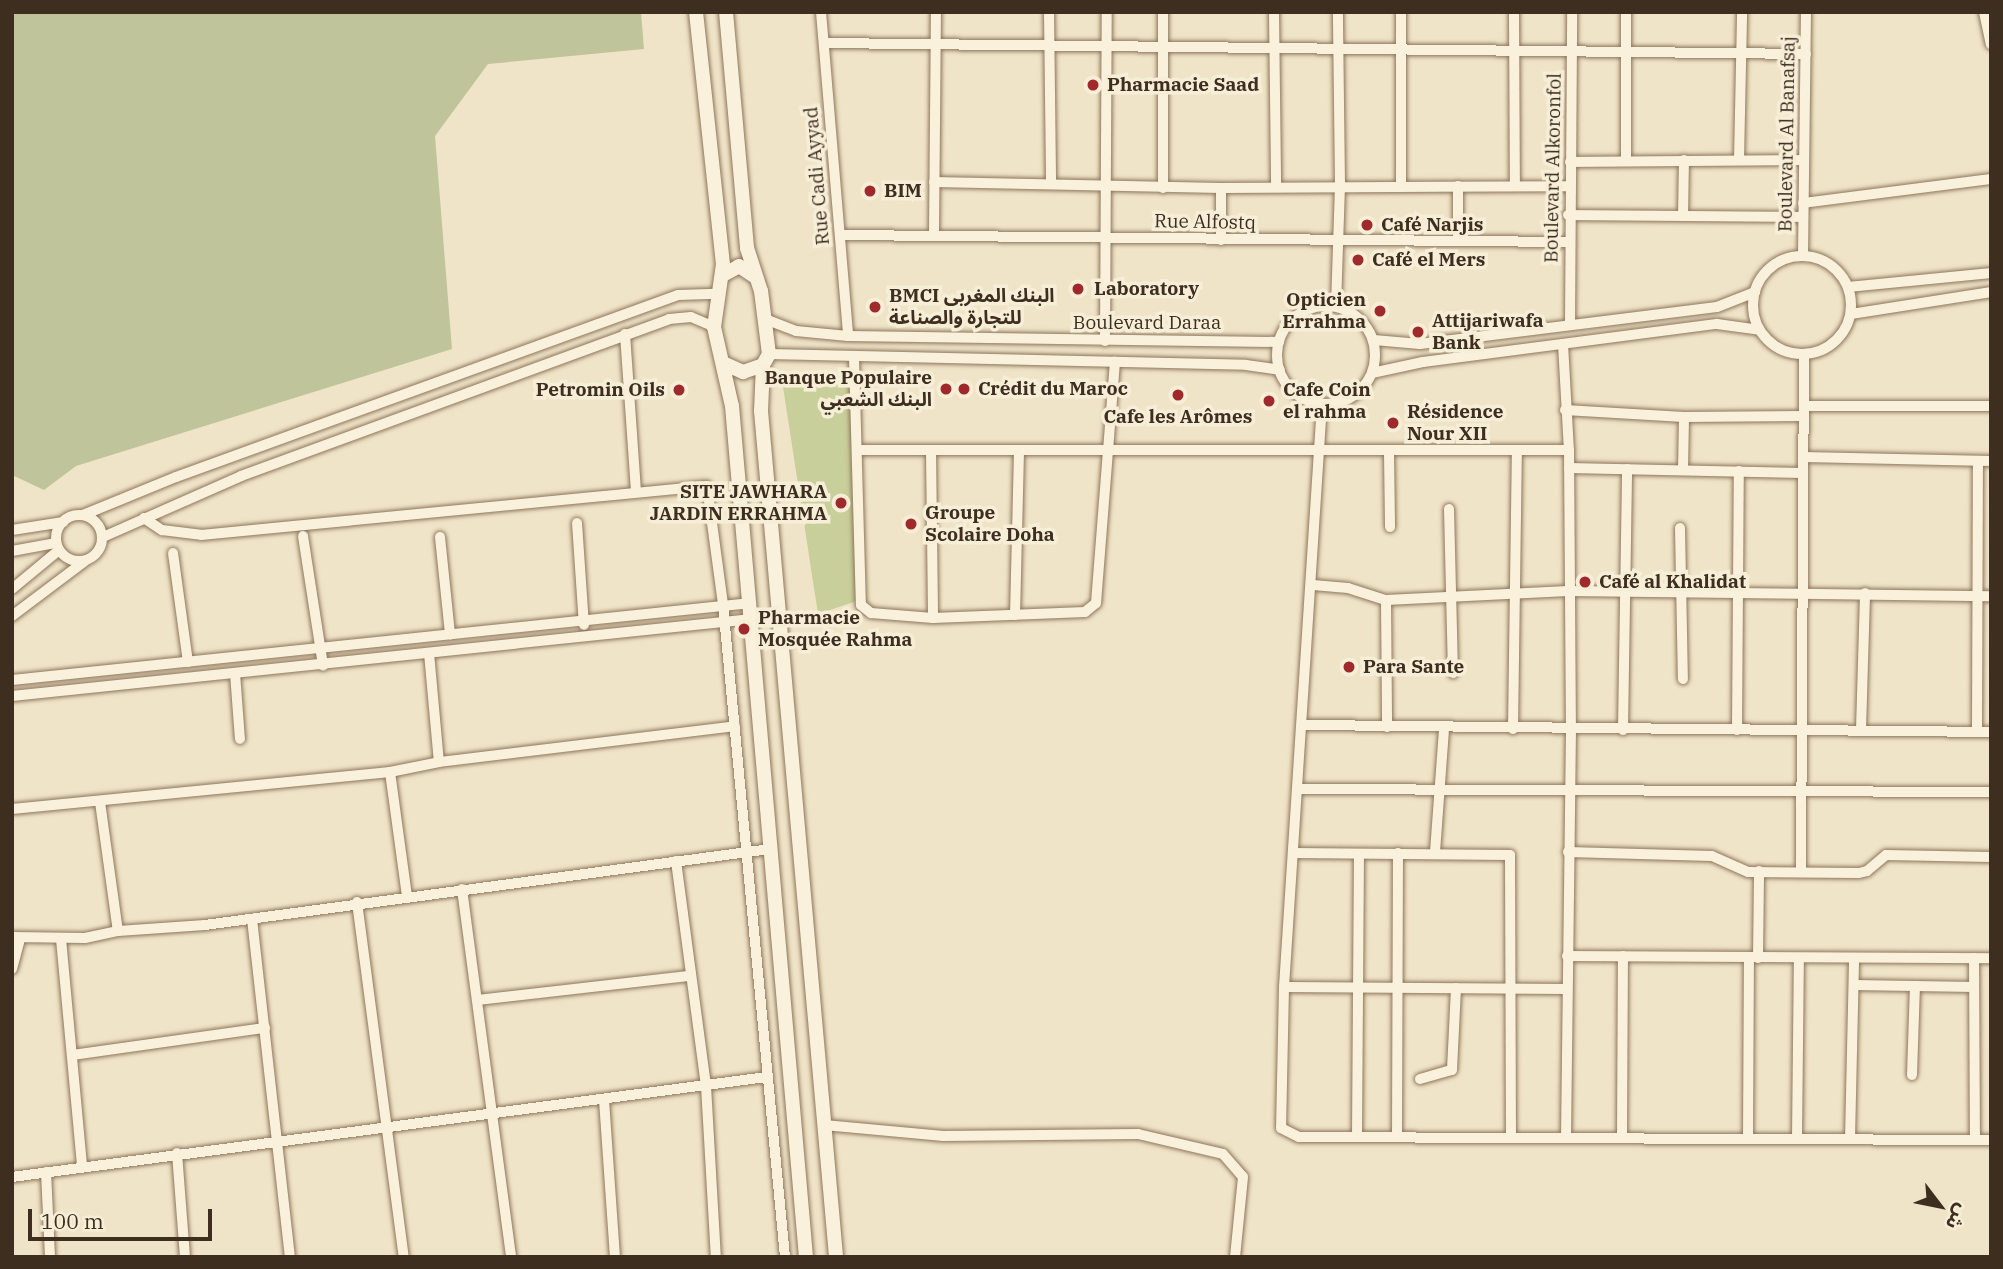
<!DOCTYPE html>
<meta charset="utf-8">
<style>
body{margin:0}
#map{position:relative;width:2003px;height:1269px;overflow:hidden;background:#f0e4c8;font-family:"IBM Plex Serif","Noto Sans Arabic",serif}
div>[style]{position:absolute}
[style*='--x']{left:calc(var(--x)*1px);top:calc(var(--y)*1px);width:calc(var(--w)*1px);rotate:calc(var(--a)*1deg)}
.green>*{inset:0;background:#c9cf9b}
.cemetery>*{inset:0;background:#bfc49a}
.roads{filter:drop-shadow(0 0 2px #8d765c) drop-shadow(0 0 2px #8d765c)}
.minor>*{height:10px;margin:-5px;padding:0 5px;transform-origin:5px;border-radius:5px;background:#faf1dc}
.minor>.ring{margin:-5px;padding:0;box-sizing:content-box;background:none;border:10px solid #faf1dc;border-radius:50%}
.secondary>*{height:14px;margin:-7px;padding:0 7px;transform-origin:7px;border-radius:7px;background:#faf1dc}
.dots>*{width:19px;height:19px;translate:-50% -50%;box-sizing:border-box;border:4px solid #f7eed8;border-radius:50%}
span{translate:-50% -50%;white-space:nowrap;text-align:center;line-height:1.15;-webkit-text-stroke:7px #f7eed8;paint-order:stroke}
.poi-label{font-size:19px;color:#3d2e20;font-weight:700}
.left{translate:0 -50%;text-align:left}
.right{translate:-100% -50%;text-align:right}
.street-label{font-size:19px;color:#3d2e20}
.frame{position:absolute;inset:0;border:14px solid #3d2e20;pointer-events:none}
.north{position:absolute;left:1905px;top:1171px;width:70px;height:70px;-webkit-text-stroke:5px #f7eed8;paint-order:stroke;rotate:122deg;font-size:19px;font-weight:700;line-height:28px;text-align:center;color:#3d2e20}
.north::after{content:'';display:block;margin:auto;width:24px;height:32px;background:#3d2e20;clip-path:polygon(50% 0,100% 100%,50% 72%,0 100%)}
.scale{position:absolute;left:28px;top:1209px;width:184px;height:32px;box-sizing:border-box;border:4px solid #3d2e20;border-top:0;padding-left:9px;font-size:21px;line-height:24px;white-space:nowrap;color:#3d2e20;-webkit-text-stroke:5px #f7eed8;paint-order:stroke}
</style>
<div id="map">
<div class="green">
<i style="clip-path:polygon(853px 373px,857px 601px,818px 614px,781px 374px)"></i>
</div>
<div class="cemetery">
<i style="clip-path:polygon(12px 12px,641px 12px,644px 49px,488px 64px,435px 136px,452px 349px,76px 466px,44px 490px,12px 475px)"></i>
</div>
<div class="roads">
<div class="minor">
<i style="--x:821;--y:12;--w:325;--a:85.2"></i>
<i style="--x:1049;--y:12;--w:171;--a:89.3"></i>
<i style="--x:1163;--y:12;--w:176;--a:90"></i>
<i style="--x:1274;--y:12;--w:175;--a:89.3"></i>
<i style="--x:1514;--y:12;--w:174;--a:89.7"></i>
<i style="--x:1984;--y:12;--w:33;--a:78"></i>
<i style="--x:824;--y:43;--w:982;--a:0.64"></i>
<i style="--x:1626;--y:160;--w:148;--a:-90"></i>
<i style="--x:1739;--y:160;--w:148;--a:-88.8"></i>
<i style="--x:1570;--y:162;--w:233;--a:-0.5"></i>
<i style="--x:934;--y:182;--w:287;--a:1.2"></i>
<i style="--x:1221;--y:188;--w:348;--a:-0.3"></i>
<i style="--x:1401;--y:186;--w:174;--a:-90"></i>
<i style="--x:1458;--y:186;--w:53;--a:90"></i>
<i style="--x:1803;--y:203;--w:190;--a:-7.3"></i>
<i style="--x:1568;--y:215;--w:234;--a:0.5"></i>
<i style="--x:1683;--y:216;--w:56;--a:-89"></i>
<i style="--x:840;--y:235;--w:728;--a:0.55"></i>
<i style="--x:934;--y:235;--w:223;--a:-89.5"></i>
<i style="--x:1221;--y:240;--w:52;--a:-90"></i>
<i style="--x:1803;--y:256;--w:244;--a:-89.3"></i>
<i class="ring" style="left:1753px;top:256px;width:88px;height:88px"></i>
<i style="--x:1848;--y:287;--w:144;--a:-5.6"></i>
<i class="ring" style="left:1277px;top:306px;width:88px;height:88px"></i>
<i style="--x:1336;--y:306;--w:121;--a:-88.1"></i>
<i style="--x:1340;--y:185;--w:173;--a:-90.7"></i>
<i style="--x:1851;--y:314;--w:142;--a:-8.9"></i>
<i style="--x:765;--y:319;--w:33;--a:21"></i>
<i style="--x:796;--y:331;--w:52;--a:5.5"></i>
<i style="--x:848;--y:336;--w:431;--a:0.8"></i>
<i style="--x:1570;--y:324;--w:312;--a:-89.6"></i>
<i style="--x:625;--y:334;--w:158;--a:86"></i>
<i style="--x:1374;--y:340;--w:46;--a:5"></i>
<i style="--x:1420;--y:344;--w:299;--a:-7.1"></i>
<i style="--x:1717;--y:307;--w:41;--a:-21.5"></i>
<i style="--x:1105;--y:341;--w:329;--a:-89.7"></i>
<i style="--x:1563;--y:344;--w:106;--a:86.8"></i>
<i style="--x:1569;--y:450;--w:279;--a:89.6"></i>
<i style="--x:1571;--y:729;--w:409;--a:90.7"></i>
<i style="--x:769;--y:354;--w:477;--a:1.3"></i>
<i style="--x:1246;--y:365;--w:34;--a:8"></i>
<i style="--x:854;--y:358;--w:247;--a:88.4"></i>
<i style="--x:861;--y:605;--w:13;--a:39"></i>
<i style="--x:871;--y:613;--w:62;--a:4.6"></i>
<i style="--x:933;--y:618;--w:152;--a:-2.3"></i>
<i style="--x:1085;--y:612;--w:14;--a:-39"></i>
<i style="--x:1096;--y:603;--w:242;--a:-85.5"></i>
<i style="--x:1372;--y:373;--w:52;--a:-12.2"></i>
<i style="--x:1423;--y:362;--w:296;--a:-7.4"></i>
<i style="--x:1717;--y:324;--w:43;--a:7.9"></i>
<i style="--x:1322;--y:404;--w:584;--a:93.73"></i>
<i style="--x:1284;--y:987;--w:141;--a:91.2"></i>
<i style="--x:1281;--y:1128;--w:20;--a:27"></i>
<i style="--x:1299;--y:1137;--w:692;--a:0.25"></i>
<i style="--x:1804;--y:406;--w:187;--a:0"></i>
<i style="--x:1565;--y:410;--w:119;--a:3.4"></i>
<i style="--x:1684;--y:417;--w:120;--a:-0.5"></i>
<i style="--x:857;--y:450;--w:712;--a:0"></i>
<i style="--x:931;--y:450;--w:168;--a:89.3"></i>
<i style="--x:1389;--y:453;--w:74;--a:89.2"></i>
<i style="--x:1803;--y:457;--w:188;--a:1.2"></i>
<i style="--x:1569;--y:468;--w:233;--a:1.2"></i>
<i style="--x:1683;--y:470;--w:53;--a:-88.9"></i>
<i style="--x:1449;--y:509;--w:164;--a:88.6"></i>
<i class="ring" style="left:56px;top:515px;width:36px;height:36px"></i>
<i style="--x:83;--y:515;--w:100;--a:-22.2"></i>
<i style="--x:176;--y:477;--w:534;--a:-19.93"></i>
<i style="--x:678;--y:295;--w:38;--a:-2"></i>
<i style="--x:144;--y:518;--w:22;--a:34"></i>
<i style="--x:162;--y:530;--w:39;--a:7"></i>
<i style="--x:201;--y:535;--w:508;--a:-5.53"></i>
<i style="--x:707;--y:486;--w:120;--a:82.3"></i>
<i style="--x:723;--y:605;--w:655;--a:84.57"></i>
<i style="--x:577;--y:523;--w:102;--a:86.1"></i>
<i style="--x:1680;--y:528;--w:151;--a:88.9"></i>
<i style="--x:12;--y:530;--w:52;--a:-8.9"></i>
<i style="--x:303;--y:536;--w:131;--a:81.2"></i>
<i style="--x:103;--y:537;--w:151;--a:-23.8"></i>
<i style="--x:241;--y:476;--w:456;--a:-20.1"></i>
<i style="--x:669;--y:319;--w:22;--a:-5"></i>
<i style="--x:691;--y:317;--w:25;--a:23"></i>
<i style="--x:440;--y:537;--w:98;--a:84.1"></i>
<i style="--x:12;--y:551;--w:45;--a:-10.3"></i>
<i style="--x:173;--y:553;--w:110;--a:82.2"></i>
<i style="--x:1313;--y:585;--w:35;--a:5"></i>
<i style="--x:1348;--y:588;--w:40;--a:18"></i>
<i style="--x:1386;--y:600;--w:182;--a:-2.8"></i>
<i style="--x:1568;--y:591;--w:423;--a:0.7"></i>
<i style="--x:12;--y:589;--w:61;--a:-39.7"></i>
<i style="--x:1386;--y:600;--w:127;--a:89.5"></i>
<i style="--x:1015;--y:615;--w:164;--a:-88.6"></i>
<i style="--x:12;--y:616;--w:91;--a:-37"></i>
<i style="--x:429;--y:653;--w:109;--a:84.8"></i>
<i style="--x:235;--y:673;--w:66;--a:85.7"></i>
<i style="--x:12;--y:680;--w:743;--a:-5.95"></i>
<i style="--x:12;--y:696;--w:744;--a:-5.94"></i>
<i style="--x:1304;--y:725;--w:687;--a:0.58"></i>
<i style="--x:1513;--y:729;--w:278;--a:-89.2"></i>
<i style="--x:1623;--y:730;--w:261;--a:-89.1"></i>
<i style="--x:1737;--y:730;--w:259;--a:-89.6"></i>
<i style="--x:1861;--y:730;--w:137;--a:-88.3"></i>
<i style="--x:1977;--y:731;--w:270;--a:-89.8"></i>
<i style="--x:390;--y:772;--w:125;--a:82.2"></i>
<i style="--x:1299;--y:789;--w:692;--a:0.25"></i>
<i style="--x:100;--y:802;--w:130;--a:82.1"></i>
<i style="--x:12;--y:809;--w:380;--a:-5.6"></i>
<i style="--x:390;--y:772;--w:50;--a:-11.5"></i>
<i style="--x:439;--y:762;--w:298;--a:-6.9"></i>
<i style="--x:1435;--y:852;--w:123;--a:-85.8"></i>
<i style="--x:1568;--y:852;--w:144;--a:1.6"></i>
<i style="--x:1712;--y:856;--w:39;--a:24"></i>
<i style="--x:1748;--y:872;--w:111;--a:0.5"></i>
<i style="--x:1859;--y:873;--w:8;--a:-14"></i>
<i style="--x:1867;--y:871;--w:25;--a:-40"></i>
<i style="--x:1886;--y:855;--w:105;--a:1.1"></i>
<i style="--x:1293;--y:853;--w:217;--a:0.5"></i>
<i style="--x:1510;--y:855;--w:282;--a:89.8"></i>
<i style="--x:676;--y:861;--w:227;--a:82.4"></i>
<i style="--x:706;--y:1086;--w:171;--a:86.7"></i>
<i style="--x:1801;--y:871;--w:517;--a:-89.67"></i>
<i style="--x:462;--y:889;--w:371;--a:82.4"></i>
<i style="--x:357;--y:902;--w:358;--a:82.5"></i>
<i style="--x:252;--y:919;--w:340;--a:83.6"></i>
<i style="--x:12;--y:937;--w:73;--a:0.8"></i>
<i style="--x:85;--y:938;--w:34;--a:-12"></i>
<i style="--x:118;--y:931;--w:87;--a:-3.9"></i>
<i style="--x:205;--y:925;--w:570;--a:-7.66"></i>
<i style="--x:61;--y:939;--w:227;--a:84.7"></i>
<i style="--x:1567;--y:956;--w:424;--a:0.3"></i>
<i style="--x:1758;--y:958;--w:87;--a:-89.3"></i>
<i style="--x:1974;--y:958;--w:182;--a:89.7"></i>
<i style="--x:12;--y:969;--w:31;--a:-75"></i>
<i style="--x:1854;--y:985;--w:120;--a:1"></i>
<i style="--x:1284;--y:987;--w:283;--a:0.4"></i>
<i style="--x:478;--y:1000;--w:211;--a:-6.5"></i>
<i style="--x:72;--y:1055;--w:195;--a:-8"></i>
<i style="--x:1912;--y:1075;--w:89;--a:-88.1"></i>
<i style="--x:1420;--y:1079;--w:33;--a:-16"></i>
<i style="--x:1452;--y:1070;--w:82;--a:-87.2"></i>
<i style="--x:604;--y:1100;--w:157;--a:86"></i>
<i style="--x:824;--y:1125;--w:120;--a:5.3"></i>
<i style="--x:943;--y:1136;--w:195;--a:-0.6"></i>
<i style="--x:1138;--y:1134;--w:87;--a:13.2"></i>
<i style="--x:1223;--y:1154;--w:30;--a:49"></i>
<i style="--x:1243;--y:1177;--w:80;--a:95.7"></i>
<i style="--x:1357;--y:1137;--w:283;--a:-89.6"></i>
<i style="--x:1397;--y:1137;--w:284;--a:-89.8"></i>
<i style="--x:1622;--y:1138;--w:182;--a:-89.7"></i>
<i style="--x:1748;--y:1138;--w:181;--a:-89.7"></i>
<i style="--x:1797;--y:1139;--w:181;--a:-89.4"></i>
<i style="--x:1850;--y:1139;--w:181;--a:-88.7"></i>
<i style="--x:177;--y:1153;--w:104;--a:85.6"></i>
<i style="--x:46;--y:1172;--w:85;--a:87.3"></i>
<i style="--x:12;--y:1177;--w:761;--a:-7.55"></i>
</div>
<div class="secondary">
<i style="--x:696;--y:12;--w:253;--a:83.9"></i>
<i style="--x:723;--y:264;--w:64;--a:98.1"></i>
<i style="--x:714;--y:327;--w:81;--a:77.2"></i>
<i style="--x:732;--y:406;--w:854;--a:85.03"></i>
<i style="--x:726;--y:12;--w:237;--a:84.9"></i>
<i style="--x:747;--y:248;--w:45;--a:72"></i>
<i style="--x:761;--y:291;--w:64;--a:82.8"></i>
<i style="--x:769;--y:354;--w:13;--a:119"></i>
<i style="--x:763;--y:365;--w:46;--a:92.5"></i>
<i style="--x:761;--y:411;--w:849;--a:84.93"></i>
<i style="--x:723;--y:275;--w:18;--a:-29"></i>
<i style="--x:739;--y:266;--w:18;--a:34"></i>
<i style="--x:725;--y:364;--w:20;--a:24"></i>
<i style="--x:743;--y:372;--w:21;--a:-19"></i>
</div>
</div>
<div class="dots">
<i style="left:1093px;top:85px;background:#9e2a2b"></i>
<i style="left:870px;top:191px;background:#9e2a2b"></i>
<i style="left:1367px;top:225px;background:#9e2a2b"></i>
<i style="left:1358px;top:260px;background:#9e2a2b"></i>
<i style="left:1078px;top:289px;background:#9e2a2b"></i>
<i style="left:875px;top:307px;background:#9e2a2b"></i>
<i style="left:1380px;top:311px;background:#9e2a2b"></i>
<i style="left:1418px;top:332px;background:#9e2a2b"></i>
<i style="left:946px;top:389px;background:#9e2a2b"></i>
<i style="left:964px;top:389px;background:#9e2a2b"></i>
<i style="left:679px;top:390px;background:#9e2a2b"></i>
<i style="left:1178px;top:395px;background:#9e2a2b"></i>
<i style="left:1269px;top:401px;background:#9e2a2b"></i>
<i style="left:1393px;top:423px;background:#9e2a2b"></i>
<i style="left:841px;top:503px;background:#9e2a2b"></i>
<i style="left:911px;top:524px;background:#9e2a2b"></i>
<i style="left:1585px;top:582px;background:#9e2a2b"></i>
<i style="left:744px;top:629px;background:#9e2a2b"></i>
<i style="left:1349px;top:667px;background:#9e2a2b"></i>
</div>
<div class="poi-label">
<span class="left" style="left:1107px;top:85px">Pharmacie Saad</span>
<span class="left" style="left:884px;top:191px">BIM</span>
<span class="left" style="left:1381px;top:225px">Café Narjis</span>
<span class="left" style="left:1372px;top:260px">Café el Mers</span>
<span class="left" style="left:1094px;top:289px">Laboratory</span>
<span class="left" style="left:889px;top:307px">BMCI البنك المغربي<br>للتجارة والصناعة</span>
<span class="right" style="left:1366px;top:311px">Opticien<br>Errahma</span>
<span class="left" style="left:1432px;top:332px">Attijariwafa<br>Bank</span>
<span class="right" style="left:932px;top:389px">Banque Populaire<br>البنك الشعبي</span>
<span class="left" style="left:978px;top:389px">Crédit du Maroc</span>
<span class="right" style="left:665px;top:390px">Petromin Oils</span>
<span class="left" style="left:1283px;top:401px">Cafe Coin<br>el rahma</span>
<span class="left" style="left:1407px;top:423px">Résidence<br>Nour XII</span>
<span style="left:1178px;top:417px">Cafe les Arômes</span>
<span class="right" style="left:827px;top:503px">SITE JAWHARA<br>JARDIN ERRAHMA</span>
<span class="left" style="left:925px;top:524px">Groupe<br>Scolaire Doha</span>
<span class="left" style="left:1599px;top:582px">Café al Khalidat</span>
<span class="left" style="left:758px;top:629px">Pharmacie<br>Mosquée Rahma</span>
<span class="left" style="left:1363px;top:667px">Para Sante</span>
</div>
<div class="street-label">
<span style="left:1787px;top:134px;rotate:-89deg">Boulevard Al Banafsaj</span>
<span style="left:1553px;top:168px;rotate:-89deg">Boulevard Alkoronfol</span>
<span style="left:817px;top:176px;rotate:-95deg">Rue Cadi Ayyad</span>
<span style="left:1205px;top:222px;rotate:1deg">Rue Alfostq</span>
<span style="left:1147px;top:323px">Boulevard Daraa</span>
</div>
<div class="frame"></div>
<div class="north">ش</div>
<div class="scale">100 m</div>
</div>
